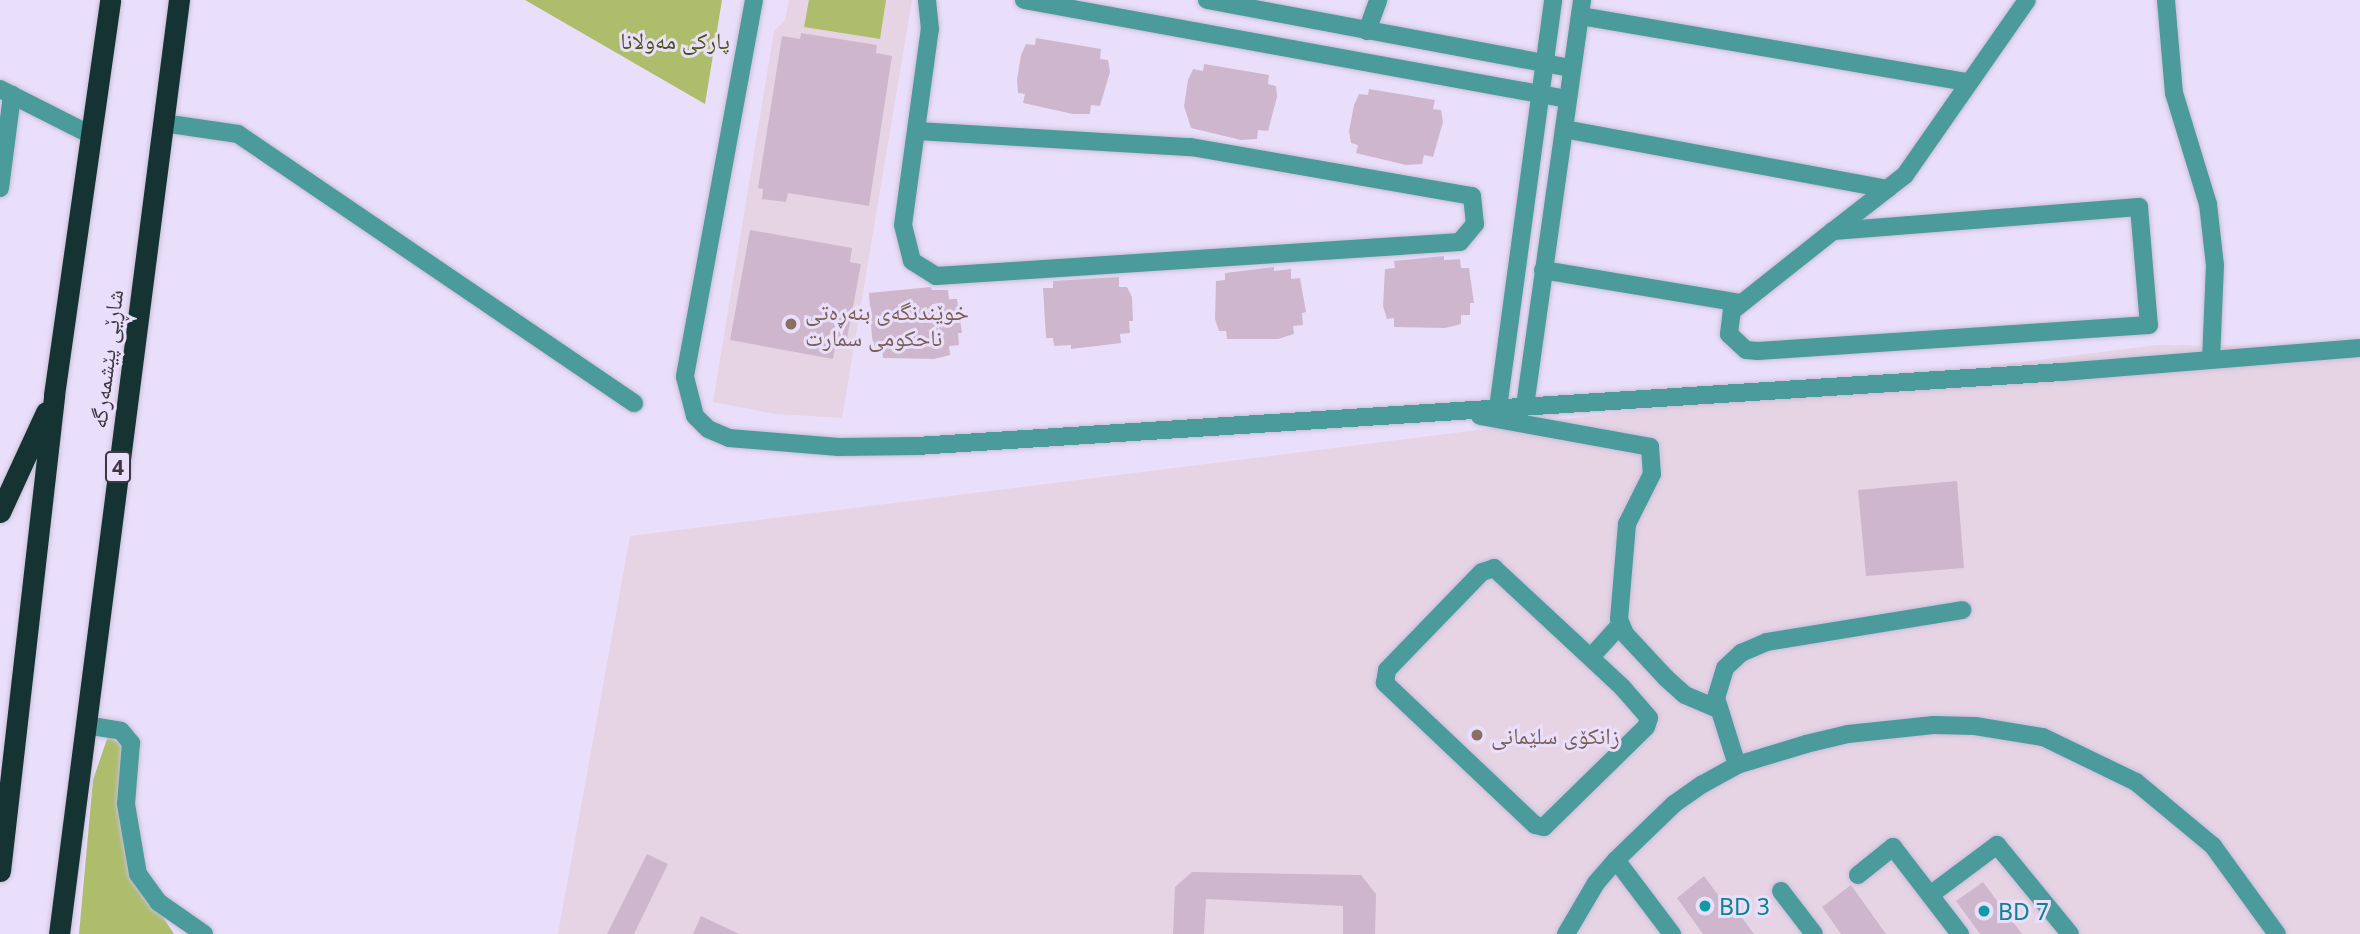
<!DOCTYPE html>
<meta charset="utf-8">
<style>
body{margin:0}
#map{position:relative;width:2360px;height:934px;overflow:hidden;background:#eadffb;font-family:"Noto Sans","Noto Naskh Arabic",sans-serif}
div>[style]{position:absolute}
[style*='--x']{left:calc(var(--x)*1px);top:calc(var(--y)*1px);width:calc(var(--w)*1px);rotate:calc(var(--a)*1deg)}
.education>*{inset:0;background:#e6d4e5}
.green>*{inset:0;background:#adbd6c}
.building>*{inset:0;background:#ceb7cd}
.roads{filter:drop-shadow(0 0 2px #c7bed6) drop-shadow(0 0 2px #c7bed6)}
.minor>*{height:18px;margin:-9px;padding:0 9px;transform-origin:9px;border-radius:9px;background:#4b9b9d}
.highway>*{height:21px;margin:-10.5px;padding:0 10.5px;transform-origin:10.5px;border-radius:10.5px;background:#163333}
.dots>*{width:19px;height:19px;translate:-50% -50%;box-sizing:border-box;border:4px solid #eadffb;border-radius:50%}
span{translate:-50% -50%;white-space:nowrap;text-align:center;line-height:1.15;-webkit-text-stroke:6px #eadffb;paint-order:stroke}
.shield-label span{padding:2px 5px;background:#eadffb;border:2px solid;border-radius:5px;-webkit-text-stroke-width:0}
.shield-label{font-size:21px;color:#3c3843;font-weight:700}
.park-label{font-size:23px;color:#495414}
.education-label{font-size:23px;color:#785e54}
.left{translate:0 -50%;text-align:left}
.street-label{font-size:23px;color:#3c3843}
.culture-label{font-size:23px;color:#0d838f}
</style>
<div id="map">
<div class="education">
<i style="clip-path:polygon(789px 0,912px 0,842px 418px,775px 414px,713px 402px,774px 31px,785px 20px)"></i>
<i style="clip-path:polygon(2157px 345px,2360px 347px,2360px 934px,558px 934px,630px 536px)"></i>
</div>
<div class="green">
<i style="clip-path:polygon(525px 0,722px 0,705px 104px)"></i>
<i style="clip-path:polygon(809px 0,886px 0,880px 39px,804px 27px)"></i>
<i style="clip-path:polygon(108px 736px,122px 745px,127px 862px,174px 934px,79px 934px,93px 780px)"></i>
</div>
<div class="building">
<i style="clip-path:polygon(801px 33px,877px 45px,876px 53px,892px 56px,869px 206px,788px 193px,786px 202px,762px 199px,763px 189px,758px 188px,782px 36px,800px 39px)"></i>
<i style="clip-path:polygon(1036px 38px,1101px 49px,1100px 59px,1108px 60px,1110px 72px,1100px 106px,1091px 105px,1090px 114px,1073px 114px,1023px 103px,1025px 94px,1018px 93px,1017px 80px,1021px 55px,1026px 44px,1035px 45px)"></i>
<i style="clip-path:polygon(1204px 64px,1269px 75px,1268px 84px,1276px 86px,1277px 97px,1268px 131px,1258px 130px,1257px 139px,1241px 140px,1191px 128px,1184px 106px,1188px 80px,1193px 69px,1203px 71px)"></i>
<i style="clip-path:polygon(1369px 89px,1435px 100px,1433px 109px,1441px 110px,1443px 122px,1433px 157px,1424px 155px,1422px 164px,1406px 165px,1356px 153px,1358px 145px,1351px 143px,1349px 131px,1354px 105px,1359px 94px,1368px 95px)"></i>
<i style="clip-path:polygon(750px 230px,852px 248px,850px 262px,861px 264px,846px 344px,836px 342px,833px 359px,730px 340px)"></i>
<i style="clip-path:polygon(1444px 256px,1444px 260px,1460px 259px,1461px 268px,1469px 268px,1474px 303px,1470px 303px,1470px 315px,1461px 315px,1461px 324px,1445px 328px,1394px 327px,1394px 318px,1387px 319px,1383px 306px,1385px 269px,1395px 268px,1394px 261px)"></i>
<i style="clip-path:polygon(1274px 267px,1274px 271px,1291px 269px,1291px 279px,1300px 278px,1306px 312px,1302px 313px,1303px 325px,1293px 326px,1294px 334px,1278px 339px,1227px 339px,1226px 331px,1219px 331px,1215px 319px,1216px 281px,1225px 280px,1225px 273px)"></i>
<i style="clip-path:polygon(1119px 277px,1119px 287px,1127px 287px,1132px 297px,1133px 321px,1129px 321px,1130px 333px,1120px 334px,1121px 343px,1071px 349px,1071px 345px,1054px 346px,1053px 338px,1046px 338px,1043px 288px,1053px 288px,1053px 281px)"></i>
<i style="clip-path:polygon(931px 287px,932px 290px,948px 290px,949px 299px,957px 299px,962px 333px,958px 333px,959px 345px,949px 346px,950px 355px,934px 359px,883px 358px,882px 349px,876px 350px,872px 338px,869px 293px)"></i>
<i style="clip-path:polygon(1957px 481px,1964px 568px,1866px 576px,1858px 490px)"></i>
<i style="clip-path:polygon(647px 854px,668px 864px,634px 934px,607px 934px)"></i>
<i style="clip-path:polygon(1192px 872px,1361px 875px,1376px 894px,1375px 934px,1343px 934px,1343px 906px,1206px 899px,1204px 934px,1173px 934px,1175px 887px)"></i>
<i style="clip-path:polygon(1704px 876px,1736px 919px,1740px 915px,1754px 934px,1703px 934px,1677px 898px)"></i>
<i style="clip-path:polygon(1983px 882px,2022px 934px,1980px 934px,1956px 901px)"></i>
<i style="clip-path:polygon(1851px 885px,1886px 934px,1841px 934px,1822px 907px)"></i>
<i style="clip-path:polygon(701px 916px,739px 934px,693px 934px)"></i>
</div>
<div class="roads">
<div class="minor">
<i style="--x:754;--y:0;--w:383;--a:100.4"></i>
<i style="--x:685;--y:377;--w:40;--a:75.6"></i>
<i style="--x:695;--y:416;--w:18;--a:45"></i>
<i style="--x:708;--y:429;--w:23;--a:23"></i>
<i style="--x:729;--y:438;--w:110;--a:4.7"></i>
<i style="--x:839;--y:447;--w:78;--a:-0.7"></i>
<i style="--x:917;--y:446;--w:1147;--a:-3.7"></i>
<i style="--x:2062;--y:372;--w:299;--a:-4.6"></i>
<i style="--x:1024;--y:0;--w:552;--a:10.33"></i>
<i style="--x:1207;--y:0;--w:371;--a:10.6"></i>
<i style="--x:2166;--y:0;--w:93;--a:85.1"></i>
<i style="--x:2174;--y:93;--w:116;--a:73"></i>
<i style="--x:2208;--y:204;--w:61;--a:83.5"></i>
<i style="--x:2215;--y:265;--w:94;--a:92.4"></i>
<i style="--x:1580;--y:16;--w:394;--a:9.7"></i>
<i style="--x:1367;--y:31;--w:33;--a:-70"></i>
<i style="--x:0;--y:89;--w:102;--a:26.8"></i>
<i style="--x:163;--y:123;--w:76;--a:8.3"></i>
<i style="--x:238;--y:134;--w:479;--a:34.2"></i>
<i style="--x:1564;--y:129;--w:329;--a:10.5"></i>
<i style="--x:918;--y:131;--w:273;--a:3.4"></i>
<i style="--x:1191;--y:147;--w:285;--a:9.9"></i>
<i style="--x:1472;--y:196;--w:28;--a:84"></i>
<i style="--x:1475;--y:224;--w:23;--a:130"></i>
<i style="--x:1460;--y:242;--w:525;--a:176.29"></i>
<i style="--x:936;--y:276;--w:28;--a:-148"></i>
<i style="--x:912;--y:261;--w:37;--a:-104"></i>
<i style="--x:903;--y:225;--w:198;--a:-82.2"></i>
<i style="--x:930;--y:29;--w:29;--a:-96"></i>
<i style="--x:0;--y:188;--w:94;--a:-82.6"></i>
<i style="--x:1833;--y:231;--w:307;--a:-4.5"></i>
<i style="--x:2139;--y:207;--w:118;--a:85.2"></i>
<i style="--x:2149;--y:325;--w:392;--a:176.2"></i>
<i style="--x:1758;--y:351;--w:12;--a:-175"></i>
<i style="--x:1746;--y:350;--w:23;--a:-137"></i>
<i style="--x:1729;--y:334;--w:23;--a:-83"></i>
<i style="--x:1732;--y:311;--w:129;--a:-38.4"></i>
<i style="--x:1833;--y:231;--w:91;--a:-37.9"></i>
<i style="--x:1905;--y:175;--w:213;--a:-55.1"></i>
<i style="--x:1543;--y:270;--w:201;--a:9.5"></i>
<i style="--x:1525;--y:406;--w:410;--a:-82"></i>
<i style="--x:1498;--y:408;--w:412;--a:-82.3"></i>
<i style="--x:1480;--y:416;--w:173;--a:10.3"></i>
<i style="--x:1650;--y:447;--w:27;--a:86"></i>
<i style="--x:1652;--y:474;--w:56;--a:116.6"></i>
<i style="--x:1627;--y:524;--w:95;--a:94.8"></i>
<i style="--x:1619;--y:619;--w:16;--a:68"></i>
<i style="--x:1625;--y:634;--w:60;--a:47"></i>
<i style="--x:1666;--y:678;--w:25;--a:42"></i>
<i style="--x:1685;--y:695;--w:33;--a:23"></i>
<i style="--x:1494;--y:568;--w:175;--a:42.9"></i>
<i style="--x:1622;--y:687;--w:41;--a:48.9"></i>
<i style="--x:1649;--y:718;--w:9;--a:108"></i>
<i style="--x:1646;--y:727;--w:143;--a:135.6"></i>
<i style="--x:1544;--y:827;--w:9;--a:-167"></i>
<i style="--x:1535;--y:825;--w:207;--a:-136.6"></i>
<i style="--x:1385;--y:683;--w:13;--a:-81"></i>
<i style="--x:1387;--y:670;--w:136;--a:-45.9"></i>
<i style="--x:1482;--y:572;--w:13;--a:-18"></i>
<i style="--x:1591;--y:657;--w:43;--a:-47.8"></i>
<i style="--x:85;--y:725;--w:36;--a:9"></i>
<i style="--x:121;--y:731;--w:16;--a:50"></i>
<i style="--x:131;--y:743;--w:61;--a:94.7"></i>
<i style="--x:126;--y:804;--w:71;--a:80.3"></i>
<i style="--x:138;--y:874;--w:34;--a:54"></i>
<i style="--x:158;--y:902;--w:56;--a:34.8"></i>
<i style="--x:1737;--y:765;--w:70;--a:-107.4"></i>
<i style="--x:1716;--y:698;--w:31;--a:-73"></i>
<i style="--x:1725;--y:668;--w:22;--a:-43"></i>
<i style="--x:1741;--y:653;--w:28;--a:-23"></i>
<i style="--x:1767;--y:642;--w:198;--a:-9.3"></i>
<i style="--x:1616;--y:860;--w:93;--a:52.9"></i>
<i style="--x:1858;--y:875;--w:45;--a:-38.7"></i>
<i style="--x:1893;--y:847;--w:110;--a:52.4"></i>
<i style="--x:1781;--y:891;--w:54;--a:52.5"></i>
<i style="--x:1930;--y:895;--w:84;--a:-36.7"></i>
<i style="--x:1997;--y:845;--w:115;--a:50.6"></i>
<i style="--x:1566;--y:934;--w:59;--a:-59.5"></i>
<i style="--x:1596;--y:883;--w:30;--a:-49"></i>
<i style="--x:1616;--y:860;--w:81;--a:-44"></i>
<i style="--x:1674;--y:804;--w:35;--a:-35"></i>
<i style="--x:1703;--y:784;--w:39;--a:-29"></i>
<i style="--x:1737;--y:765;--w:72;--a:-16.9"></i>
<i style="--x:1806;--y:744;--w:43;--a:-13.4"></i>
<i style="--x:1848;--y:734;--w:86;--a:-6"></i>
<i style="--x:1934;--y:725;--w:41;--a:1.4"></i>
<i style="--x:1975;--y:726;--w:69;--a:9.2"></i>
<i style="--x:2043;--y:737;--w:103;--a:25.8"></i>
<i style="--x:2136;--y:782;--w:100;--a:39.7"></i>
<i style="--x:2213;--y:846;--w:109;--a:54"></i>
</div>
<div class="highway">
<i style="--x:0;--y:512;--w:110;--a:-65.3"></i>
<i style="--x:0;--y:871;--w:479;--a:-83.5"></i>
<i style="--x:54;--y:395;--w:399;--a:-81.9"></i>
<i style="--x:59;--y:934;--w:942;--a:-82.68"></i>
</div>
</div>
<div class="dots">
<i style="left:791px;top:324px;background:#8d6e63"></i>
<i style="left:1477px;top:735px;background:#8d6e63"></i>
<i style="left:1705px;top:906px;background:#0f9aa8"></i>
<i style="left:1984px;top:911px;background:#0f9aa8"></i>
</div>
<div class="shield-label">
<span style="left:118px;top:467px">4</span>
</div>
<div class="park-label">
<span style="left:675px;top:40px">پارکی مەولانا</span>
</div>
<div class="education-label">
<span class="left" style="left:805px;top:324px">خوێندنگەی بنەڕەتی<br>ناحکومی سمارت</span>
<span class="left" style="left:1491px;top:735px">زانکۆی سلێمانی</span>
</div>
<div class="street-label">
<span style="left:106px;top:359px;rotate:-83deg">شاڕێی پێشمەرگە</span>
</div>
<div class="culture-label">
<span class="left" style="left:1719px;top:906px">BD 3</span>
<span class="left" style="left:1998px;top:911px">BD 7</span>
</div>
</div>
